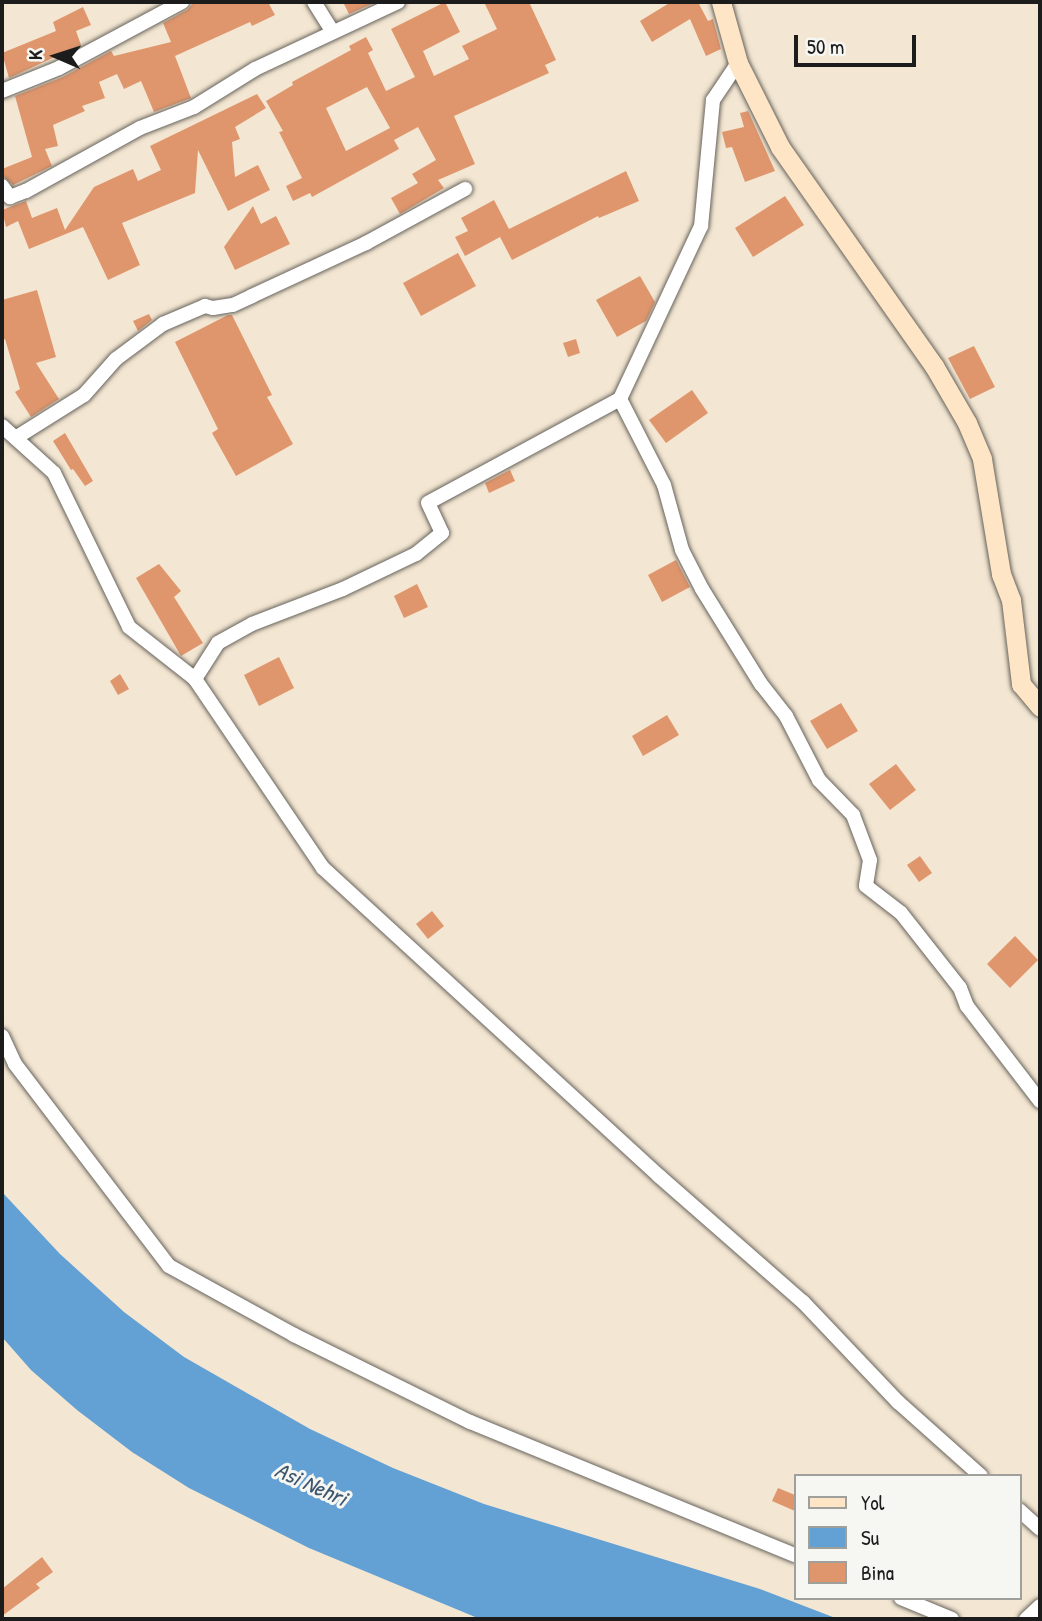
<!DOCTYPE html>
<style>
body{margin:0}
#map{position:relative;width:1042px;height:1621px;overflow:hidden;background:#f3e6d2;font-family:"Patrick Hand",sans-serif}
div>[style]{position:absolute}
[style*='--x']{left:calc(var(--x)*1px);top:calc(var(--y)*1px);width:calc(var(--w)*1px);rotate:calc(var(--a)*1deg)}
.water>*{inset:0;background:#63a0d4}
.building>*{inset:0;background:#e0966d}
.roads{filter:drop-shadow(0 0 2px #67635c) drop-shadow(0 0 2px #67635c)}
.street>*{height:14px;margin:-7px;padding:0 7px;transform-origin:7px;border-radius:7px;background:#fff}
.secondary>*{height:19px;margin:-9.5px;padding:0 9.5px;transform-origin:9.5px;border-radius:9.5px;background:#fee5c5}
span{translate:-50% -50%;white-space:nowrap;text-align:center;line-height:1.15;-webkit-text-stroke:6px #f6f6f2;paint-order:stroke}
.water-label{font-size:23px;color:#3c576f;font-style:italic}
.frame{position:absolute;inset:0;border:4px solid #1c1c1c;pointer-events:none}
.legend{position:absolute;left:794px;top:1474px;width:228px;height:126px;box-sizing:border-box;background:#f6f6f2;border:2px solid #9f9f9c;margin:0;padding:9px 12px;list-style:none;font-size:21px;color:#1c1c1c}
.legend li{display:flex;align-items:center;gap:14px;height:35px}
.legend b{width:35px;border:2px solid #9f9f9c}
.north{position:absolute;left:21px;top:21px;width:70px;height:70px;-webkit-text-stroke:5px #f6f6f2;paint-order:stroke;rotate:273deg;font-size:19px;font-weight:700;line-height:28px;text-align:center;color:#1c1c1c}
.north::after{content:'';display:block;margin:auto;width:24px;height:32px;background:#1c1c1c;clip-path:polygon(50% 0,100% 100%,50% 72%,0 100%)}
.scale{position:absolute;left:794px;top:35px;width:122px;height:32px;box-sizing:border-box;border:4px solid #1c1c1c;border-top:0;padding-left:9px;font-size:21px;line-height:24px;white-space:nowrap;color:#1c1c1c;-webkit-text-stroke:5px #f6f6f2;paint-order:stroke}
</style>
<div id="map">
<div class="water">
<i style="clip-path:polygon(2px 1192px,60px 1254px,124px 1312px,184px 1357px,310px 1429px,393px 1468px,484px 1504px,760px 1589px,838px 1619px,480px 1619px,309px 1548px,189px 1488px,132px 1452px,77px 1410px,31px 1370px,2px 1337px)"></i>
</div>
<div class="building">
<i style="clip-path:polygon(194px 2px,268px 2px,275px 15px,252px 26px,250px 22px,175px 56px,191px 98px,154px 112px,141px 81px,124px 89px,117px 74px,99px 82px,105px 98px,82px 106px,85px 111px,53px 125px,58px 146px,45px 149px,52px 166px,13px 185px,4px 177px,2px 169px,32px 157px,15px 96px,63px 77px,111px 51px,114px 56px,171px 42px,163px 23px,187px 10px)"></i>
<i style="clip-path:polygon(343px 2px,376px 2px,349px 14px)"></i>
<i style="clip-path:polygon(evenodd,445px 2px,460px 32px,423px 51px,434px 76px,469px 59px,462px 46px,497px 29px,484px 2px,529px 2px,556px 60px,545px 65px,549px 73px,454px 116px,475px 164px,438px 180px,444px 188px,400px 214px,391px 198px,418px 183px,412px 174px,436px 160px,418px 127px,394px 140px,399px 149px,312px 197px,310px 193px,293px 201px,286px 186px,302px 178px,279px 132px,283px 131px,266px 101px,293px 85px,292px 82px,351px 50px,349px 46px,366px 37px,373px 50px,368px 53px,386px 91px,415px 77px,391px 29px,445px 2px,367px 87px,390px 128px,346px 151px,326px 108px,367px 87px)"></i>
<i style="clip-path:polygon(671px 2px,698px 2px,708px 21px,713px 19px,721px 49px,706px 56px,690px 19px,652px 42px,640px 21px)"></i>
<i style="clip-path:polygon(83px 7px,91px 25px,76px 31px,81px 45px,9px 78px,2px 53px,56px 31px,53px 22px)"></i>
<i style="clip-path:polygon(257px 94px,266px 108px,235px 127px,240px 139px,232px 142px,235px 177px,258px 165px,270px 190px,228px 211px,198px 150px,195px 193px,122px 223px,140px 265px,108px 280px,83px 227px,29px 249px,18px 221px,6px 227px,2px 210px,26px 201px,32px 218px,57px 208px,65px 230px,94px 187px,133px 169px,138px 181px,161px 170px,150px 146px)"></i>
<i style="clip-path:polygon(748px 111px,775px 171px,745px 182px,732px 147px,726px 148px,722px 132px,744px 127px,740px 113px)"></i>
<i style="clip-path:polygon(626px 171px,639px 201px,599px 218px,598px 216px,512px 260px,500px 237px,465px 256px,455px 237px,468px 231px,461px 218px,494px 200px,509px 229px)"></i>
<i style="clip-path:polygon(785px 196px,804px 225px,753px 257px,735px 228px)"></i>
<i style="clip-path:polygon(253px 206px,261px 224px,276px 216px,290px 244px,235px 270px,224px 247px)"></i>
<i style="clip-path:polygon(458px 253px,476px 286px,421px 316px,403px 283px)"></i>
<i style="clip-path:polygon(640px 276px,655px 302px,646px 321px,617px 337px,596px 300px)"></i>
<i style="clip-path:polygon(37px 290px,56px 357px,36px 363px,59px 399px,31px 417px,15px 392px,20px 389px,5px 339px,2px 340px,2px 300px)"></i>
<i style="clip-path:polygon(149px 314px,152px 320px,138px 331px,133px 321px)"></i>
<i style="clip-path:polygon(228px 315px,232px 315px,272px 395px,267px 397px,293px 444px,236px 476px,212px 433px,218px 429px,175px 342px)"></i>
<i style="clip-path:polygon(576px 339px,580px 353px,568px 357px,563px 343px)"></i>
<i style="clip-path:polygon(974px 346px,995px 387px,970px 399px,948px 358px)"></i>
<i style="clip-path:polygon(692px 390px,708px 413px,666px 443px,649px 420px)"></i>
<i style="clip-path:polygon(65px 433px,93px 481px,85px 486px,73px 469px,71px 470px,53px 441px)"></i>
<i style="clip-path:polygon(510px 470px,515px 481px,489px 493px,485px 483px)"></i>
<i style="clip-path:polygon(676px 560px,690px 587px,662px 602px,648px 575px)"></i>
<i style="clip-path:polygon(159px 564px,181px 591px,174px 597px,203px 643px,181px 656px,136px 578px)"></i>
<i style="clip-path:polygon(417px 584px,428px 607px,404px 618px,394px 596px)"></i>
<i style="clip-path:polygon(279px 657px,294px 688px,259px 706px,244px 675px)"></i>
<i style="clip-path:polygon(120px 674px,129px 689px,118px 695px,110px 681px)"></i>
<i style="clip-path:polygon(841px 703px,858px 731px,827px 749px,810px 721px)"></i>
<i style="clip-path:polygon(667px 715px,679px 735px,643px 756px,632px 736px)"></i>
<i style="clip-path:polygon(896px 764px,916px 790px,890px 810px,869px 784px)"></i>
<i style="clip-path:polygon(920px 856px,932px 873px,919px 882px,907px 865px)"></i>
<i style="clip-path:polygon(432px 911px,444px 926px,428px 939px,416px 924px)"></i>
<i style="clip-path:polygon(1015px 936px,1038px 960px,1010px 988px,987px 964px)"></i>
<i style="clip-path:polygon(778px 1488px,795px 1495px,795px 1511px,772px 1501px)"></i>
<i style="clip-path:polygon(42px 1557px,53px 1572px,36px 1584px,40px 1588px,2px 1616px,2px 1589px)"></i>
</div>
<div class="roads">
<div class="street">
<i style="--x:314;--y:2;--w:34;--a:58"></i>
<i style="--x:738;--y:63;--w:45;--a:124"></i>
<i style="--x:713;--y:100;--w:127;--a:95.4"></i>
<i style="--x:701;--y:226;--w:191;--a:115.1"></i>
<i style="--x:620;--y:399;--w:218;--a:151.6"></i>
<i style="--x:428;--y:503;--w:33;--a:65"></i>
<i style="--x:442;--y:533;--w:33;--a:141"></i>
<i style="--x:416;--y:554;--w:81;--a:154.4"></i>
<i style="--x:343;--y:589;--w:97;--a:159"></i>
<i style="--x:252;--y:624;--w:39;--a:151"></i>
<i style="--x:218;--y:643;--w:43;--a:122.6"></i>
<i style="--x:195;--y:679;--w:228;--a:55.9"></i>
<i style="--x:323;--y:868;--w:456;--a:42.5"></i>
<i style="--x:659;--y:1176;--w:191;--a:41.2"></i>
<i style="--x:803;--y:1302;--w:138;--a:46.5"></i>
<i style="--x:898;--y:1402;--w:111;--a:41.7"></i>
<i style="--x:2;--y:91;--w:61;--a:-22"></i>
<i style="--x:59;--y:68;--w:140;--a:-28.2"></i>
<i style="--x:2;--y:186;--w:14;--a:54"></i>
<i style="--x:10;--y:197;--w:17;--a:-21"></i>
<i style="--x:26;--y:191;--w:130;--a:-28.9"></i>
<i style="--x:140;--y:128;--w:58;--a:-21.3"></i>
<i style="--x:194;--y:107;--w:72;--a:-31.9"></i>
<i style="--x:255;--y:69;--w:158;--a:-25.1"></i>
<i style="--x:620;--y:399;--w:97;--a:62.9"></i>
<i style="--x:664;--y:485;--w:67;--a:74.5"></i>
<i style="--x:682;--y:550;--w:44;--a:62.9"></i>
<i style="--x:702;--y:589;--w:112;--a:58.2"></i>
<i style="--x:761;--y:684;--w:41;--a:52"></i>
<i style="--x:786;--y:716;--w:72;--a:62.7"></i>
<i style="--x:819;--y:780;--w:49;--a:45.8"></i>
<i style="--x:853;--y:815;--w:48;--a:69.3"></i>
<i style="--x:870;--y:860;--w:26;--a:99"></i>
<i style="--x:866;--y:886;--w:44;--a:37.6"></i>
<i style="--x:901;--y:913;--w:95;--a:51.8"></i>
<i style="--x:960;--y:988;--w:19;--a:69"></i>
<i style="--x:967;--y:1006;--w:120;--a:52.5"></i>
<i style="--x:2;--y:426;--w:70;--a:42.1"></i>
<i style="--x:54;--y:473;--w:171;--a:64"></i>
<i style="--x:129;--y:627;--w:84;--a:38.2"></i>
<i style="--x:17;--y:437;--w:79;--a:-32.1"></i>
<i style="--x:84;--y:395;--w:48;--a:-48.4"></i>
<i style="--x:116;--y:359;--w:59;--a:-36.7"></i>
<i style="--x:163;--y:324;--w:46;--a:-23.2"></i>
<i style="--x:205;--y:306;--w:8;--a:14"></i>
<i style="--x:213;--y:308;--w:20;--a:-9"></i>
<i style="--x:233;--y:305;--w:21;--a:-25"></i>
<i style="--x:252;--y:296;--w:126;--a:-24.9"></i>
<i style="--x:366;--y:243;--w:113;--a:-28.6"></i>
<i style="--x:2;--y:1036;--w:31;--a:65"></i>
<i style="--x:15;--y:1064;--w:254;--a:52.7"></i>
<i style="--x:169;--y:1266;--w:143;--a:28.9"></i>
<i style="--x:294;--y:1335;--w:196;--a:26.3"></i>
<i style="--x:470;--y:1422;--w:351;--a:22.3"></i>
<i style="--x:1019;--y:1510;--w:28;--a:42"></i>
<i style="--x:901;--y:1598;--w:55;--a:22.4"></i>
<i style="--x:1026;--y:1619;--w:19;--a:-43"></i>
</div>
<div class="secondary">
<i style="--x:721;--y:2;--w:63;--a:74.4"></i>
<i style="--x:738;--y:63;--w:94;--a:63.4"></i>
<i style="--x:780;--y:147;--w:268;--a:54.9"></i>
<i style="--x:934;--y:366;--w:66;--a:59.9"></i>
<i style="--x:967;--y:423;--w:39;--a:67"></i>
<i style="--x:982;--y:459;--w:117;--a:80.6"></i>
<i style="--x:1001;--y:574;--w:28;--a:69"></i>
<i style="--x:1011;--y:600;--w:85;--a:83.2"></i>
<i style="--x:1021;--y:684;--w:30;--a:50"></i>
</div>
</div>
<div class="water-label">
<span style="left:311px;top:1484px;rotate:24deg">Asi Nehri</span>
</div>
<div class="frame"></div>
<ul class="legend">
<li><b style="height:9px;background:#fee5c5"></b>Yol</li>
<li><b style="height:19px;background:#63a0d4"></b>Su</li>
<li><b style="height:19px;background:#e0966d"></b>Bina</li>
</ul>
<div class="north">K</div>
<div class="scale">50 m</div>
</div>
